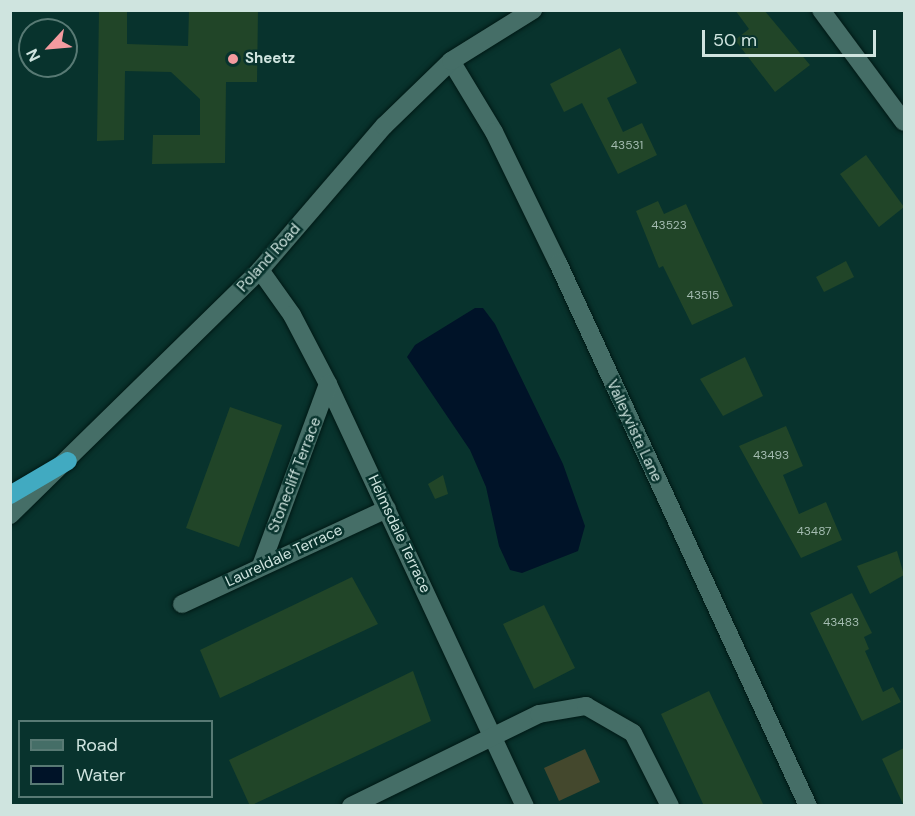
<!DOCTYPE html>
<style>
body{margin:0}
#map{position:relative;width:915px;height:816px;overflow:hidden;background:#08332d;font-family:"DM Sans",sans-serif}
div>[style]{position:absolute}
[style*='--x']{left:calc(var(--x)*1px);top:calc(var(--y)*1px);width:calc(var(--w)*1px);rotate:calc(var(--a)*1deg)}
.green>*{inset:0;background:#44482d}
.water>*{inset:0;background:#001328}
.building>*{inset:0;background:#214528}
.roads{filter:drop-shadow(0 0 2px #001915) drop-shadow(0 0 2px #001915)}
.minor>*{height:18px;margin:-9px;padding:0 9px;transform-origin:9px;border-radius:9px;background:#456e67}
.highway>*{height:18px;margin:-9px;padding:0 9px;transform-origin:9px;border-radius:9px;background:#41aac1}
.dots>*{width:16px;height:16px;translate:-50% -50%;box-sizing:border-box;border:3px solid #08332d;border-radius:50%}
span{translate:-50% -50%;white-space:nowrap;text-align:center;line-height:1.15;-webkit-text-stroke:5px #08332d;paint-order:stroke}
.number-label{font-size:12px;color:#a4bcb1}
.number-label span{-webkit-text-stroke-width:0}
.poi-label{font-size:15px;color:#cfe4df;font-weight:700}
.left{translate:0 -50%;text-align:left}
.street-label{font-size:15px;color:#cfe4df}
.frame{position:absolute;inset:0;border:12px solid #cfe4df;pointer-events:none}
.legend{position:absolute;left:18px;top:720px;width:195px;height:78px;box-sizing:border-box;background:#08332d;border:2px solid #587a74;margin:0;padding:8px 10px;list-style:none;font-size:18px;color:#cfe4df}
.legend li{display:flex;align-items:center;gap:12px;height:30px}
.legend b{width:30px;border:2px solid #587a74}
.north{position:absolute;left:18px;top:18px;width:60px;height:60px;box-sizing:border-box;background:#08332d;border:2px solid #587a74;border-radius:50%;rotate:244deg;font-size:16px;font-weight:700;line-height:24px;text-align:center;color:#cfe4df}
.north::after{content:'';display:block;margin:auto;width:21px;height:27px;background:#f49b9f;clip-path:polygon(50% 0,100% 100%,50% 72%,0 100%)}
.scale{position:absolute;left:702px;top:30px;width:174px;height:27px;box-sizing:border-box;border:3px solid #cfe4df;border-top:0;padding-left:8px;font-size:18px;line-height:21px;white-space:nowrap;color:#cfe4df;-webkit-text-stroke:4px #08332d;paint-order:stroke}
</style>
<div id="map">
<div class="green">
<i style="clip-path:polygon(585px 749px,600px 782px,559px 801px,544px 768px)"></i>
</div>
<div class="water">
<i style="clip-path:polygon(475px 308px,483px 308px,495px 324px,563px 464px,585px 526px,578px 551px,522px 573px,510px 570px,499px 546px,486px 487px,470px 450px,407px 357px,415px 345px)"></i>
</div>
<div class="building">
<i style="clip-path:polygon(99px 10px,127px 10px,127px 44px,188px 46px,189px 10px,258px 10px,257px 82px,226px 82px,225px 163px,152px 164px,153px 135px,200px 135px,200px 99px,171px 72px,125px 71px,124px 140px,97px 141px)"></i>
<i style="clip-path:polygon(735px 10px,764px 10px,810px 65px,775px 92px,735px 40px,749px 29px)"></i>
<i style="clip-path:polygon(620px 48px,637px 83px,607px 98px,623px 132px,642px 123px,657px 155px,618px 174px,582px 103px,564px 112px,550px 84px)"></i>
<i style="clip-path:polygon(866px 155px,904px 207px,879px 227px,840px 174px)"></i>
<i style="clip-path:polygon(658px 201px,664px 214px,686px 204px,733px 306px,692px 325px,663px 266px,659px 268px,636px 211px)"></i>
<i style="clip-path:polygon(846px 261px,854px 277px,824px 292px,816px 277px)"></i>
<i style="clip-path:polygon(745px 357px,763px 396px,723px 416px,700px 379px)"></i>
<i style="clip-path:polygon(230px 407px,282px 425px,239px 547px,186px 528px)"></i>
<i style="clip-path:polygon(786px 426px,803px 466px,783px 475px,799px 514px,826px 502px,842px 540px,801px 558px,739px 446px)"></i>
<i style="clip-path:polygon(443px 475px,448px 494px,435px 499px,428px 484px)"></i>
<i style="clip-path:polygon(897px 551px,904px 575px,870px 594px,857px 566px)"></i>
<i style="clip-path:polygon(352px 577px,378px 624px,220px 698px,200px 650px)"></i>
<i style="clip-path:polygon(852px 593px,872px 633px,864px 637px,869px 649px,865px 651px,883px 692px,893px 687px,901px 702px,862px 721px,810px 613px)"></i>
<i style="clip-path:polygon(544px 605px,575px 668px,534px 689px,503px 624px)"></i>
<i style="clip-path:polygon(413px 671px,431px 721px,250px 806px,229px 760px)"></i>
<i style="clip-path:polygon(709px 691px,717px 708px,764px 806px,704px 806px,661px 714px)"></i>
<i style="clip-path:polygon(904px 748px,904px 806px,882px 759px)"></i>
</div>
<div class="roads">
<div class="minor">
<i style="--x:821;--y:10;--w:139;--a:53.5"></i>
<i style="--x:451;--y:61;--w:83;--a:58.8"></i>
<i style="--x:494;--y:132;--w:146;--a:64"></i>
<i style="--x:558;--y:263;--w:598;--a:65.28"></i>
<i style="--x:260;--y:270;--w:55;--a:54.6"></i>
<i style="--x:292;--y:315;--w:78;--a:62.4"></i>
<i style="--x:328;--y:384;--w:466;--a:65"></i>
<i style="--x:10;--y:515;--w:350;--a:-44.4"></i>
<i style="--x:260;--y:270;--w:190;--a:-49.3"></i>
<i style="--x:384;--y:126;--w:93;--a:-44.1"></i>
<i style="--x:451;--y:61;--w:97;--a:-31.9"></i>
<i style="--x:261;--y:566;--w:194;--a:-69.8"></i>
<i style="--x:182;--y:604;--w:226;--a:-24.9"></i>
<i style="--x:351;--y:806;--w:209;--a:-26.1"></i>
<i style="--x:539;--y:714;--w:48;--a:-9.7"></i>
<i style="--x:586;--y:706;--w:54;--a:29.9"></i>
<i style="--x:633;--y:733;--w:82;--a:63.1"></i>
</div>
<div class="highway">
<i style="--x:10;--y:495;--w:67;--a:-30.4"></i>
</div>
</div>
<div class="dots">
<i style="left:233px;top:59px;background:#f49b9f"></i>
</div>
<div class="number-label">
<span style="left:627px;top:146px">43531</span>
<span style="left:669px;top:226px">43523</span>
<span style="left:703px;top:296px">43515</span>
<span style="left:771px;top:456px">43493</span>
<span style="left:814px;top:532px">43487</span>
<span style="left:841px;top:623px">43483</span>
</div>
<div class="poi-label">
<span class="left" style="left:245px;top:59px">Sheetz</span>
</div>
<div class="street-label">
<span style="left:269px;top:258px;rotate:-48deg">Poland Road</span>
<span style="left:634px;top:431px;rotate:65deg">Valleyvista Lane</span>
<span style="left:295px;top:475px;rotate:-69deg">Stonecliff Terrace</span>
<span style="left:399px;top:534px;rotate:65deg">Helmsdale Terrace</span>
<span style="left:284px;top:556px;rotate:-25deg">Laureldale Terrace</span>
</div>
<div class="frame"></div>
<ul class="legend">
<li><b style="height:8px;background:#456e67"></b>Road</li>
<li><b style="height:16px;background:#001328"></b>Water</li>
</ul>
<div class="north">N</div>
<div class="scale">50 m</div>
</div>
